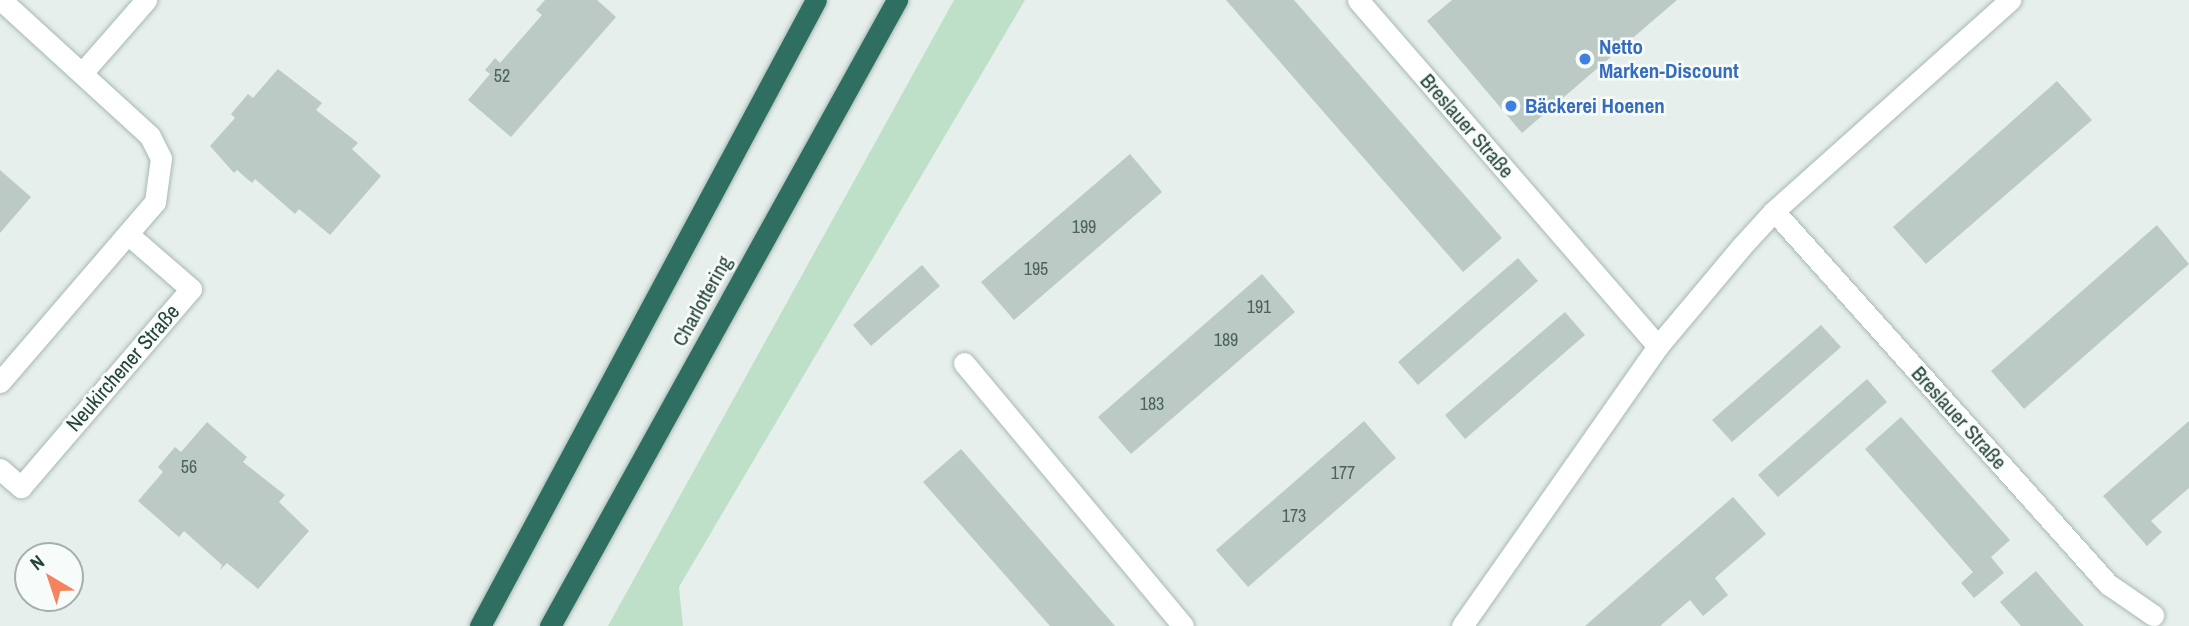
<!DOCTYPE html>
<meta charset="utf-8">
<style>
body{margin:0}
#map{position:relative;width:2189px;height:626px;overflow:hidden;background:#e6efeb;font-family:"Archivo Narrow",sans-serif}
div>[style]{position:absolute}
[style*='--x']{left:calc(var(--x)*1px);top:calc(var(--y)*1px);width:calc(var(--w)*1px);rotate:calc(var(--a)*1deg)}
.green>*{inset:0;background:#bfe0c8}
.building>*{inset:0;background:#bbcac4}
.roads{filter:drop-shadow(0 0 2px #a8b8b2) drop-shadow(0 0 2px #a8b8b2)}
.street>*{height:21px;margin:-10.5px;padding:0 10.5px;transform-origin:10.5px;border-radius:10.5px;background:#fff}
.highway>*{height:21px;margin:-10.5px;padding:0 10.5px;transform-origin:10.5px;border-radius:10.5px;background:#2f6f62}
.dots>*{width:19px;height:19px;translate:-50% -50%;box-sizing:border-box;border:4px solid #f7fbf9;border-radius:50%}
span{translate:-50% -50%;white-space:nowrap;text-align:center;line-height:1.15;-webkit-text-stroke:5px #f7fbf9;paint-order:stroke}
.number-label{font-size:18px;color:#4a645c}
.number-label span{-webkit-text-stroke-width:0}
.shop-label{font-size:21px;color:#366cbe;font-weight:700}
.left{translate:0 -50%;text-align:left}
.street-label{font-size:21px;color:#24423a}
.north{position:absolute;left:14px;top:542px;width:70px;height:70px;box-sizing:border-box;background:#f7fbf9;border:2px solid #a3b1ad;border-radius:50%;rotate:321deg;font-size:19px;font-weight:700;line-height:28px;text-align:center;color:#24423a}
.north::after{content:'';display:block;margin:auto;width:24px;height:32px;background:#f4845f;clip-path:polygon(50% 0,100% 100%,50% 72%,0 100%)}
</style>
<div id="map">
<div class="green">
<i style="clip-path:polygon(954px 0,1025px 0,679px 587px,683px 626px,608px 626px)"></i>
</div>
<div class="building">
<i style="clip-path:polygon(545px 0,597px 0,616px 17px,511px 137px,468px 100px,490px 74px,485px 70px,495px 58px,500px 63px,542px 15px,536px 10px)"></i>
<i style="clip-path:polygon(1226px 0,1294px 0,1502px 238px,1463px 272px)"></i>
<i style="clip-path:polygon(1452px 0,1677px 0,1522px 133px,1427px 21px)"></i>
<i style="clip-path:polygon(278px 69px,322px 103px,316px 110px,358px 143px,352px 149px,381px 176px,330px 235px,299px 209px,295px 214px,255px 179px,252px 183px,237px 170px,234px 173px,210px 146px,235px 118px,231px 114px,237px 107px,248px 94px,253px 98px)"></i>
<i style="clip-path:polygon(2057px 81px,2092px 120px,1926px 264px,1893px 227px)"></i>
<i style="clip-path:polygon(1130px 154px,1162px 192px,1014px 320px,981px 282px)"></i>
<i style="clip-path:polygon(0 170px,31px 197px,0 233px)"></i>
<i style="clip-path:polygon(2157px 225px,2189px 264px,2024px 409px,1991px 371px)"></i>
<i style="clip-path:polygon(1518px 258px,1538px 281px,1418px 385px,1398px 362px)"></i>
<i style="clip-path:polygon(922px 265px,940px 286px,871px 346px,853px 325px)"></i>
<i style="clip-path:polygon(1262px 274px,1295px 312px,1131px 454px,1098px 417px)"></i>
<i style="clip-path:polygon(1565px 312px,1585px 335px,1465px 439px,1445px 415px)"></i>
<i style="clip-path:polygon(1821px 325px,1841px 347px,1732px 442px,1712px 420px)"></i>
<i style="clip-path:polygon(1867px 379px,1887px 402px,1778px 497px,1758px 475px)"></i>
<i style="clip-path:polygon(1901px 417px,2010px 540px,1991px 557px,2004px 573px,1974px 598px,1961px 583px,1973px 572px,1865px 449px)"></i>
<i style="clip-path:polygon(1364px 421px,1396px 458px,1248px 587px,1216px 550px)"></i>
<i style="clip-path:polygon(2189px 421px,2189px 488px,2151px 521px,2162px 532px,2147px 546px,2103px 496px)"></i>
<i style="clip-path:polygon(207px 422px,247px 457px,243px 462px,285px 495px,279px 502px,309px 531px,258px 589px,227px 563px,220px 570px,222px 565px,184px 531px,179px 537px,138px 501px,163px 472px,158px 467px,175px 447px,181px 452px)"></i>
<i style="clip-path:polygon(961px 449px,1115px 626px,1050px 626px,923px 482px)"></i>
<i style="clip-path:polygon(1733px 497px,1766px 534px,1715px 578px,1728px 595px,1703px 616px,1690px 600px,1660px 626px,1585px 626px)"></i>
<i style="clip-path:polygon(2036px 571px,2058px 597px,2084px 626px,2021px 626px,2000px 602px)"></i>
</div>
<div class="roads">
<div class="street">
<i style="--x:1358;--y:0;--w:458;--a:49.1"></i>
<i style="--x:83;--y:72;--w:96;--a:-48.8"></i>
<i style="--x:1774;--y:211;--w:501;--a:48.16"></i>
<i style="--x:2108;--y:584;--w:55;--a:34.6"></i>
<i style="--x:964;--y:363;--w:342;--a:50.2"></i>
<i style="--x:0;--y:382;--w:238;--a:-49.3"></i>
<i style="--x:155;--y:202;--w:44;--a:-82.2"></i>
<i style="--x:161;--y:158;--w:25;--a:-117"></i>
<i style="--x:150;--y:136;--w:202;--a:-137.6"></i>
<i style="--x:0;--y:469;--w:28;--a:41"></i>
<i style="--x:21;--y:487;--w:261;--a:-49.4"></i>
<i style="--x:191;--y:289;--w:81;--a:-139"></i>
<i style="--x:1462;--y:626;--w:342;--a:-55"></i>
<i style="--x:1658;--y:346;--w:129;--a:-50"></i>
<i style="--x:1741;--y:247;--w:49;--a:-47.5"></i>
<i style="--x:1774;--y:211;--w:317;--a:-41.8"></i>
</div>
<div class="highway">
<i style="--x:480;--y:626;--w:710;--a:-61.78"></i>
<i style="--x:550;--y:626;--w:716;--a:-61"></i>
</div>
</div>
<div class="dots">
<i style="left:1585px;top:59px;background:#3f7fe0"></i>
<i style="left:1511px;top:106px;background:#3f7fe0"></i>
</div>
<div class="number-label">
<span style="left:502px;top:76px">52</span>
<span style="left:1084px;top:227px">199</span>
<span style="left:1036px;top:269px">195</span>
<span style="left:1259px;top:307px">191</span>
<span style="left:1226px;top:340px">189</span>
<span style="left:1152px;top:404px">183</span>
<span style="left:189px;top:467px">56</span>
<span style="left:1343px;top:473px">177</span>
<span style="left:1294px;top:516px">173</span>
</div>
<div class="shop-label">
<span class="left" style="left:1599px;top:59px">Netto<br>Marken-Discount</span>
<span class="left" style="left:1525px;top:106px">Bäckerei Hoenen</span>
</div>
<div class="street-label">
<span style="left:1467px;top:126px;rotate:49deg">Breslauer Straße</span>
<span style="left:702px;top:301px;rotate:-61deg">Charlottering</span>
<span style="left:123px;top:368px;rotate:-49deg">Neukirchener Straße</span>
<span style="left:1959px;top:418px;rotate:48deg">Breslauer Straße</span>
</div>
<div class="north">N</div>
</div>
